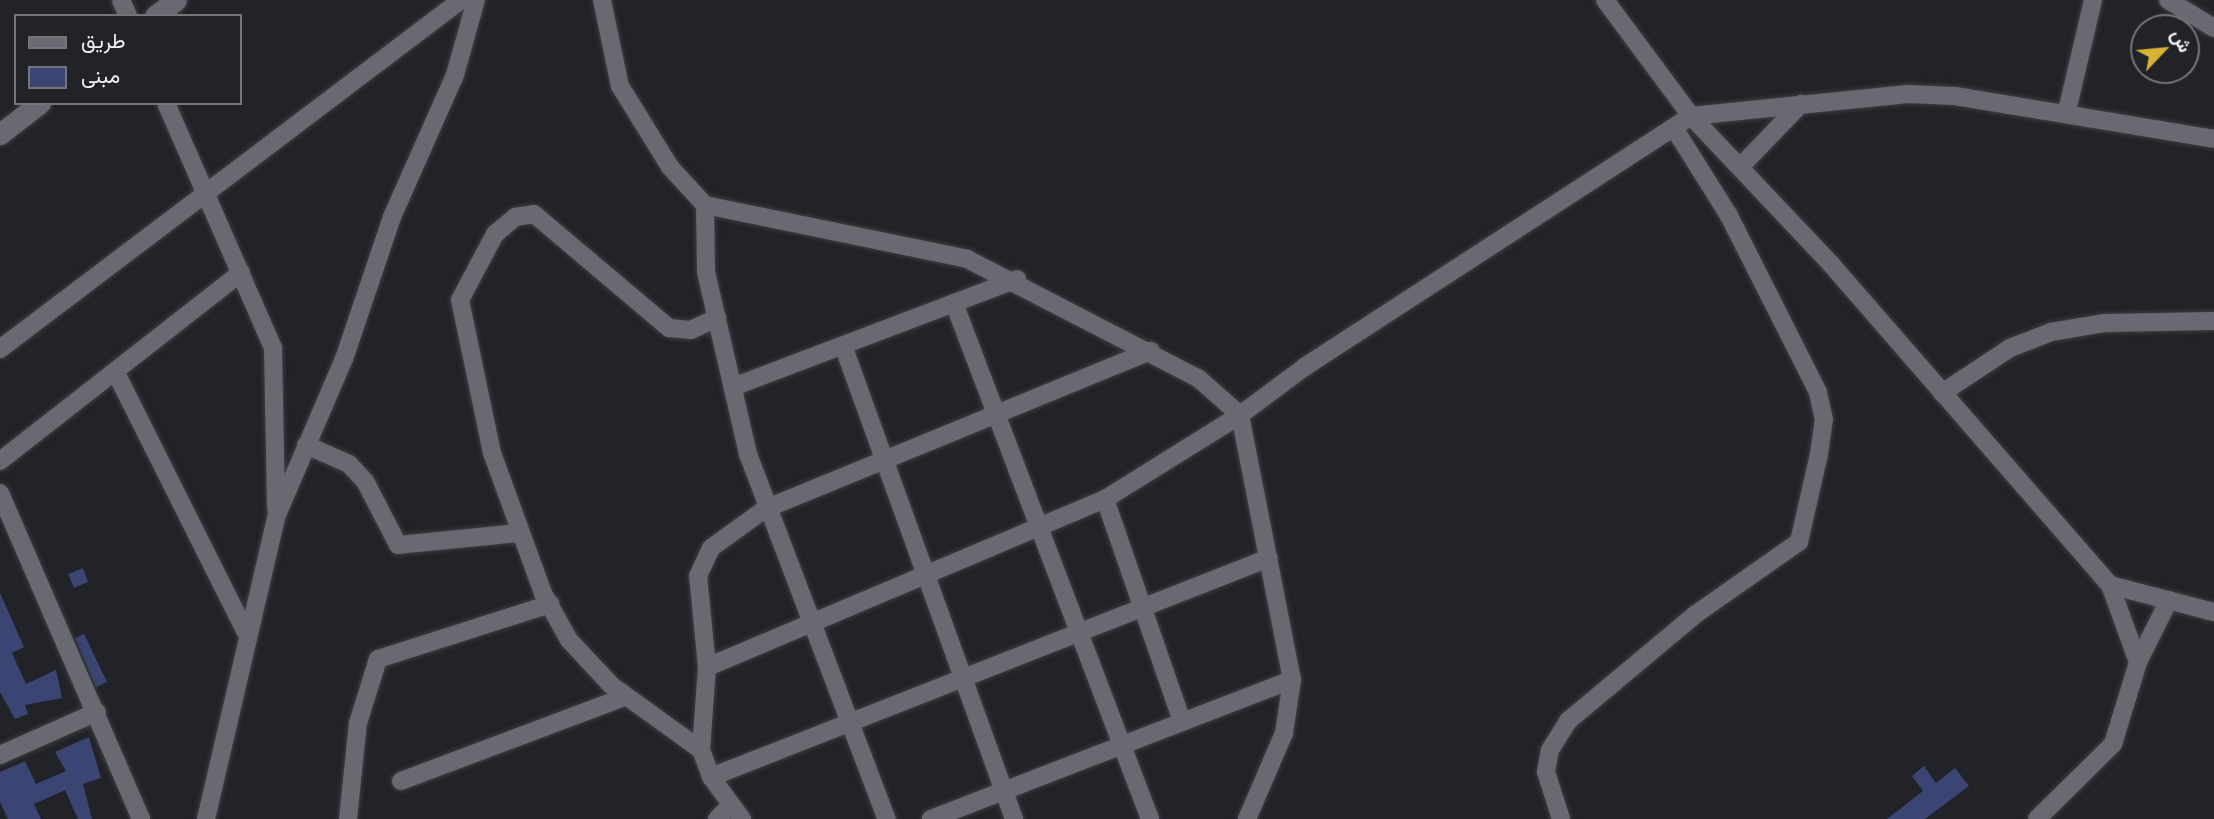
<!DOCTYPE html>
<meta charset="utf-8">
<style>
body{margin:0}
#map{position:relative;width:2214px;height:819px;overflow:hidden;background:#212328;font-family:Ubuntu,Vazirmatn,sans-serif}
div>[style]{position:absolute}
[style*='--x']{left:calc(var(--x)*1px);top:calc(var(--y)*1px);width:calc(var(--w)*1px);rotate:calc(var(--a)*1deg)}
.building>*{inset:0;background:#3b4573}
.roads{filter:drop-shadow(0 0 2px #3d3e43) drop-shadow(0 0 2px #3d3e43)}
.minor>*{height:18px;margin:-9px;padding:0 9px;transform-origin:9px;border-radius:9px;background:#696a71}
.tertiary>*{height:21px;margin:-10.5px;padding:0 10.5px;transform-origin:10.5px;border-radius:10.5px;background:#696a71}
span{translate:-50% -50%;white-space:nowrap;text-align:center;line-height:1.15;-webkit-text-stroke:6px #212328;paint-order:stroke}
.legend{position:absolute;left:14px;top:14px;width:228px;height:91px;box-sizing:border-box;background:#212328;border:2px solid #74757a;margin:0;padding:9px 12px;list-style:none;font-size:21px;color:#f0f1f4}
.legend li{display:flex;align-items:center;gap:14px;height:35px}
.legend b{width:35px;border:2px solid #74757a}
.north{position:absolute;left:2130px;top:14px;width:70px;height:70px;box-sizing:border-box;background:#212328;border:2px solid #74757a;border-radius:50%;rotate:64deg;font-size:19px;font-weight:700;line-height:28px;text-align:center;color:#f0f1f4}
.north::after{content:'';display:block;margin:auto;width:24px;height:32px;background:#d7b434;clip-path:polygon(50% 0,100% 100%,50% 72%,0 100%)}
</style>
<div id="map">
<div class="building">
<i style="clip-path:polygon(83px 568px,88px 582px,74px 588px,68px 574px)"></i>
<i style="clip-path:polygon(0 593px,24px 647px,12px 653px,26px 684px,56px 670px,62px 698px,25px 705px,28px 714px,15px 719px,0 692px)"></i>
<i style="clip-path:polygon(84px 634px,107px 682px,96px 687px,75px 638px)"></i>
<i style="clip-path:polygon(89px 737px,101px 778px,83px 784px,92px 819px,78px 819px,65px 790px,34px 804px,41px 819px,8px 819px,0 802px,0 772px,25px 761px,36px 784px,66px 771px,55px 752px)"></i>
<i style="clip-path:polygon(1924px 766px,1936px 783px,1955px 768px,1969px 786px,1925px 819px,1887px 819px,1923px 791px,1912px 776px)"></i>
</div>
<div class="roads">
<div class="minor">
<i style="--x:121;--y:0;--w:17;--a:66"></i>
<i style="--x:602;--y:0;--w:88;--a:78.2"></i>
<i style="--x:620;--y:86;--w:95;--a:58.3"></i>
<i style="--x:670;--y:167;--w:52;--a:47.4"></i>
<i style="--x:705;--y:205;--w:268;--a:11.6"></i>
<i style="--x:967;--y:259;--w:260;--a:27.3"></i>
<i style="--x:1198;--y:378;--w:56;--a:41.4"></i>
<i style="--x:1240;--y:415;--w:159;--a:148.1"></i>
<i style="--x:1105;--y:499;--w:432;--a:157.1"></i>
<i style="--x:1605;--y:0;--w:144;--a:53.4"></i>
<i style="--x:1691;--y:116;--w:202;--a:46.6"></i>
<i style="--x:1830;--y:263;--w:427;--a:49"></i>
<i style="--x:2110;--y:585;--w:82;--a:70"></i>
<i style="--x:2168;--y:0;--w:54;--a:31.3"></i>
<i style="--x:166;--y:103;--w:267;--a:66.4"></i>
<i style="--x:273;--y:348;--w:160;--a:88.9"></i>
<i style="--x:2067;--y:111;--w:114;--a:-76.8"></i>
<i style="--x:1742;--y:165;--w:85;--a:-46"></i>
<i style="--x:705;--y:205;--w:67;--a:89.1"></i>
<i style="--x:706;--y:272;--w:187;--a:77"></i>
<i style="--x:748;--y:454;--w:391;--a:69.2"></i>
<i style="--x:954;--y:303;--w:552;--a:69.2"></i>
<i style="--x:844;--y:348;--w:501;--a:70.15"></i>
<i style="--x:0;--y:349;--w:578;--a:-37.13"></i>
<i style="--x:115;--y:371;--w:291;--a:63.4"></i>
<i style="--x:733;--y:387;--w:304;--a:-20.8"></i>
<i style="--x:1942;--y:393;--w:82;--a:-33.5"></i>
<i style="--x:2010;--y:348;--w:44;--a:-21.3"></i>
<i style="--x:2051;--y:332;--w:55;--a:-9.5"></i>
<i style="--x:2105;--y:323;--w:109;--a:-1.1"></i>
<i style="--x:306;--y:445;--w:47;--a:23.8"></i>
<i style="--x:349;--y:464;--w:23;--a:47"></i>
<i style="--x:365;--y:481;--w:72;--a:62.7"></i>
<i style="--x:398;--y:545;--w:122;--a:-5.7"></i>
<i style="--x:0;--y:461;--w:306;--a:-38"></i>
<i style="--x:0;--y:493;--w:355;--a:66.6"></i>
<i style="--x:1105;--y:499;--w:233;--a:70.9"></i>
<i style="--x:2110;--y:585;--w:107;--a:14.6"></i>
<i style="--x:701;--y:750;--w:111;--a:-144.2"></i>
<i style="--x:611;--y:685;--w:62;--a:-133"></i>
<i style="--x:569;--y:640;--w:54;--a:-119"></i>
<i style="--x:543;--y:593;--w:149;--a:-110"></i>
<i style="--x:492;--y:453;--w:156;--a:-101.8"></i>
<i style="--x:460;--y:300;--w:75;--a:-62.1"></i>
<i style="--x:495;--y:234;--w:26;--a:-40"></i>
<i style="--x:515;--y:217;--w:19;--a:-9"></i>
<i style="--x:534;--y:214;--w:177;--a:40.2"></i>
<i style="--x:669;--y:328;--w:22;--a:5"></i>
<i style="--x:691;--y:330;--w:29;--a:-25"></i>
<i style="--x:0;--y:755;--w:106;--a:-23.9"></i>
<i style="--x:711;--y:777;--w:599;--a:-21.43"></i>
<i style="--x:401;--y:781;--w:238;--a:-20.6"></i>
<i style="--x:206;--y:819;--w:312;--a:-76.9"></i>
<i style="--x:277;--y:515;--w:170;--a:-66.8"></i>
<i style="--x:344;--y:359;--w:150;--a:-71.3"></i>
<i style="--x:392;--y:217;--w:155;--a:-66.1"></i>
<i style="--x:455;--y:75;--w:78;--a:-74.4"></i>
<i style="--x:348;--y:819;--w:97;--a:-84.1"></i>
<i style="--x:358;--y:723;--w:67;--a:-72.6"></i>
<i style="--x:378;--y:659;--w:181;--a:-17.7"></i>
<i style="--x:717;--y:819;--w:20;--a:-45"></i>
<i style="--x:742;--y:819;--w:52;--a:-126.4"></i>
<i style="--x:711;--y:777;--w:29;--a:-110"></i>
<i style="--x:701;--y:750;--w:83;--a:-85.9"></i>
<i style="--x:707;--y:667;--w:91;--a:-95.6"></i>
<i style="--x:698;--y:576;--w:31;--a:-65"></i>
<i style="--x:711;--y:548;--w:67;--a:-35.8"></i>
<i style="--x:765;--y:509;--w:417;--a:-22.3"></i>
<i style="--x:931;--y:819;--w:387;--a:-21.1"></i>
<i style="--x:1247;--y:819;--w:94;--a:-66.7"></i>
<i style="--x:1284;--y:733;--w:54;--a:-81.4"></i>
<i style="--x:1292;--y:680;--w:270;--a:-101.1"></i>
<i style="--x:1240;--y:415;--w:82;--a:-36.6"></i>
<i style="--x:1306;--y:366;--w:459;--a:-33"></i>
<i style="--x:1691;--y:116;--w:218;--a:-5.8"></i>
<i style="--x:1908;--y:94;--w:47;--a:2.4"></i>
<i style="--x:1955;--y:96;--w:263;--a:9.4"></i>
<i style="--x:1561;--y:819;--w:49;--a:-107.7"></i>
<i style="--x:1546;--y:772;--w:22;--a:-80"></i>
<i style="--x:1550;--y:750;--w:34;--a:-58"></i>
<i style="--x:1568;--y:721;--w:167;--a:-39.9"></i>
<i style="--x:1696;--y:614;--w:126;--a:-35"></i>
<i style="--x:1799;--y:542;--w:90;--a:-77.2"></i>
<i style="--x:1819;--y:454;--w:35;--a:-82"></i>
<i style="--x:1824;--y:419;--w:28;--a:-103"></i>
<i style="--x:1818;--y:392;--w:199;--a:-116.8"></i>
<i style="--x:1728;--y:214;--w:102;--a:-122.1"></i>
<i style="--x:2037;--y:819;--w:107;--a:-44.6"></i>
<i style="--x:2113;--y:744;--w:86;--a:-73"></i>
<i style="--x:2138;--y:662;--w:69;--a:-63.4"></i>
</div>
<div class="tertiary">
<i style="--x:155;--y:16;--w:26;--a:-37"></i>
<i style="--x:0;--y:134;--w:51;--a:-37.8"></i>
</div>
</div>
<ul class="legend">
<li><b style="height:9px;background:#696a71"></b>طريق</li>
<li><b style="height:19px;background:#3b4573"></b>مبنى</li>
</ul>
<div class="north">ش</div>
</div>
